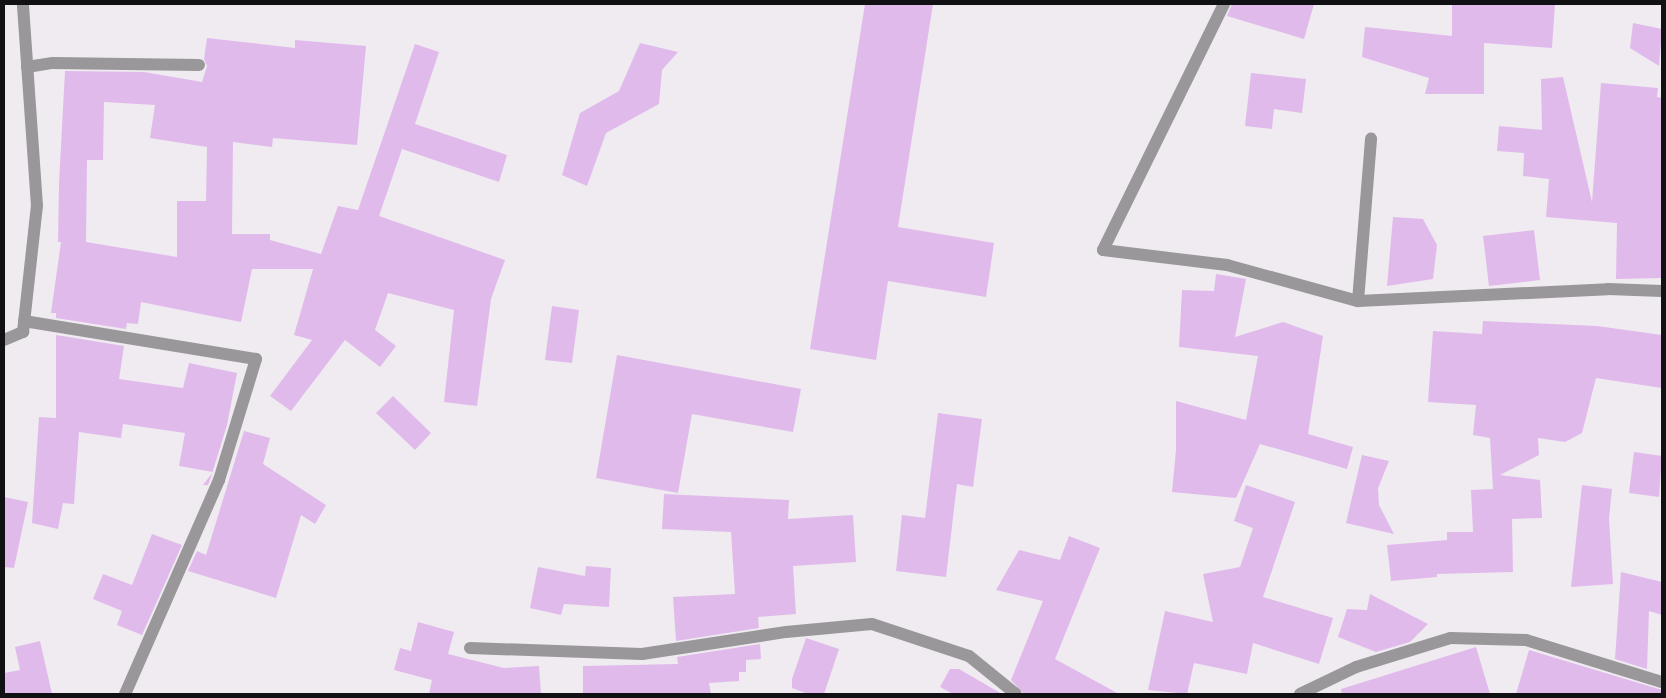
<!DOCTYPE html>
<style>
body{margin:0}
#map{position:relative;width:1666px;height:698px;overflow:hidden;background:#efebf0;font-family:Raleway,sans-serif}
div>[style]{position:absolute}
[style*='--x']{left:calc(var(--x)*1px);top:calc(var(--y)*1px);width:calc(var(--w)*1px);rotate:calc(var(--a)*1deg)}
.building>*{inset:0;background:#e1baec}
.minor>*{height:12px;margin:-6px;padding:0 6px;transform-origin:6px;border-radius:6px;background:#999799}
span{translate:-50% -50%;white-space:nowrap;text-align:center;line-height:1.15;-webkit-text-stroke:4.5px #fcf8fe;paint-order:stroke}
.frame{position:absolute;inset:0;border:5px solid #111012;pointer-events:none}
</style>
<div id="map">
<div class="building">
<i style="clip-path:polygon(865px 4px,933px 4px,898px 227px,994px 243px,986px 297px,888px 281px,876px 360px,810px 349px)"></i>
<i style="clip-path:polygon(1232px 4px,1314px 4px,1304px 39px,1227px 16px)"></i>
<i style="clip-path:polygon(1555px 4px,1552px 48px,1484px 43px,1484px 94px,1425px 94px,1429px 78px,1362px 57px,1365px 27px,1452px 36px,1452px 5px)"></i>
<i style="clip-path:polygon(1633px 23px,1662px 29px,1659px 66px,1630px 48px)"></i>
<i style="clip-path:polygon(evenodd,207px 38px,295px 48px,295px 40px,366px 46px,357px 145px,273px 138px,272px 147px,233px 142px,232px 234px,270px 234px,270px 240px,321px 254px,338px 206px,358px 210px,415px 44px,439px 52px,415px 124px,507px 155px,499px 182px,402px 149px,379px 216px,505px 260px,491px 299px,477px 406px,444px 402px,454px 310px,388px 293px,375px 330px,396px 346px,380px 367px,345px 340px,291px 411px,270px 396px,312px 340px,294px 335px,313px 269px,252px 269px,241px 322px,141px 302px,138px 324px,127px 323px,126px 329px,56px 318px,56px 313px,51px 313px,61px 242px,58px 242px,59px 183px,65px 71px,144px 72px,202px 82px,207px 66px,204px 59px,207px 38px,104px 102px,155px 105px,150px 138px,207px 147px,206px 201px,177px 201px,177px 257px,86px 242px,87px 160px,103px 160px,104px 102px)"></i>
<i style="clip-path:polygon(640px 43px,678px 52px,662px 70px,659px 104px,606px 133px,587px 186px,562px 175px,580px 113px,619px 91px)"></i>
<i style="clip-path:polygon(1251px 73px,1306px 79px,1302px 113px,1274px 109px,1272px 129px,1245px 126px)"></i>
<i style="clip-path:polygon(1563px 77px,1592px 202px,1601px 83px,1658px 88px,1657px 97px,1662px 98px,1661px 278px,1616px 279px,1617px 223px,1546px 217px,1549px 179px,1523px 176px,1524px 153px,1497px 151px,1499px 126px,1542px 130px,1541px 79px)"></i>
<i style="clip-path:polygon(1393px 217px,1423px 219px,1437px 245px,1433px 279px,1387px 286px)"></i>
<i style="clip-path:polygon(1534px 230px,1540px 280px,1489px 286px,1483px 236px)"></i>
<i style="clip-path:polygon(1216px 274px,1246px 279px,1235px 337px,1283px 322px,1323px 336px,1308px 434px,1353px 447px,1347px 469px,1260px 444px,1236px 498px,1172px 492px,1176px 450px,1176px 401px,1246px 420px,1258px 356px,1179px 347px,1182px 290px,1214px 291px)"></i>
<i style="clip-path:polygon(552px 306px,579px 310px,572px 363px,545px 360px)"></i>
<i style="clip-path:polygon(1483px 321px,1597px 326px,1662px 335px,1662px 388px,1596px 378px,1582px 433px,1565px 442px,1538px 438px,1539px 455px,1500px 475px,1540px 480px,1542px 518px,1512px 519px,1513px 572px,1437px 574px,1437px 577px,1391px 581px,1387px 545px,1447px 540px,1447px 532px,1473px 532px,1471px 490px,1493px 489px,1490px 438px,1473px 435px,1476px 405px,1428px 402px,1433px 331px,1482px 334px)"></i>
<i style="clip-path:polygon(56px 335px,124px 346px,119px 379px,183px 388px,189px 363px,237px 373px,227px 425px,211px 477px,208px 485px,203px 485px,213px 472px,179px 466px,185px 433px,123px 424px,121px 438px,79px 432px,74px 504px,63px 503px,58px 529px,32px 523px,39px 417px,56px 418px)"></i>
<i style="clip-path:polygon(617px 355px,801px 389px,793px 432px,692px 414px,678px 493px,596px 478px)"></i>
<i style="clip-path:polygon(393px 396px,431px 433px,415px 450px,376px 413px)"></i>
<i style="clip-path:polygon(938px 413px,982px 419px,973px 487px,957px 484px,946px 577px,896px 571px,902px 515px,925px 518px)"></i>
<i style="clip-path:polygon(244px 431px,270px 438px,263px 464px,326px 505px,315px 524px,301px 515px,276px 598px,188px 571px,197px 551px,206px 555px)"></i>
<i style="clip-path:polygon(1634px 452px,1662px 456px,1659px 497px,1629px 493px)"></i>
<i style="clip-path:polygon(1362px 455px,1389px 461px,1378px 488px,1379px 505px,1394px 534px,1346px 523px)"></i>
<i style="clip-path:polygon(1246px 485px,1295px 502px,1263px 597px,1333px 618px,1319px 664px,1253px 643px,1247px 674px,1194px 663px,1187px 694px,1148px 690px,1165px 611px,1213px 622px,1203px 574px,1240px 567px,1253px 528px,1234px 521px)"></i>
<i style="clip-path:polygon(1582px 485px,1612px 489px,1609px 519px,1613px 584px,1571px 587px)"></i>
<i style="clip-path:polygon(664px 494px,789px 500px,788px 519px,853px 515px,856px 562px,793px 566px,796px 614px,758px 617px,759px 628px,676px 641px,673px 597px,735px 594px,731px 532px,662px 529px)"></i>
<i style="clip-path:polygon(4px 497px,28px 502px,14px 568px,4px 567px)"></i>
<i style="clip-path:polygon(152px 534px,182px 545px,142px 635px,117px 625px,122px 611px,93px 599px,103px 574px,132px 585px)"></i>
<i style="clip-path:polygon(1069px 536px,1100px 548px,1055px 659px,1119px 694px,1024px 694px,1011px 680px,1043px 601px,996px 590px,1019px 550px,1060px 560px)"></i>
<i style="clip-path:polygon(586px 566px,611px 568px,609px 607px,564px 604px,561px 615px,530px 608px,538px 567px,585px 576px)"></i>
<i style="clip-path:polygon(1621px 572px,1662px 582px,1662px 615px,1649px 611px,1647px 669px,1615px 659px)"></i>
<i style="clip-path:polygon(1370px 594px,1428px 624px,1410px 642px,1376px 652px,1338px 637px,1347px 609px,1367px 610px)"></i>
<i style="clip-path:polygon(418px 622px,454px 632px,448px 654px,504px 668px,539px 666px,541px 694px,429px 694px,432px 680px,394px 670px,400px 648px,411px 651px)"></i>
<i style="clip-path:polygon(806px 638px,839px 649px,824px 694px,808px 694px,792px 688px,792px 679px)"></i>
<i style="clip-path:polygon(40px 641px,52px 694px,4px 694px,4px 673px,20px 670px,15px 647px)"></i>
<i style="clip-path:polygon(760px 644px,761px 659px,746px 660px,746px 672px,739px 672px,739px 681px,709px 683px,711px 694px,583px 694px,583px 666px,678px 664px,677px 657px)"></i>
<i style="clip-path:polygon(1476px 647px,1490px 694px,1342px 694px,1341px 689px)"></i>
<i style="clip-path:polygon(1529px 650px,1662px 690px,1662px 694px,1516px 694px)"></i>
<i style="clip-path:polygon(950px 669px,959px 669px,1002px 694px,953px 694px,940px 687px)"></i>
</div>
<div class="minor">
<i style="--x:1224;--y:4;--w:274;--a:116.2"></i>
<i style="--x:1103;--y:250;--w:125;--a:6.9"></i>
<i style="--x:1227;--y:265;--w:136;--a:15.4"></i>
<i style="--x:1358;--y:301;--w:250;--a:-2.7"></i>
<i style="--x:1608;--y:289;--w:54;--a:2.1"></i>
<i style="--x:27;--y:67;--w:26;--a:-9"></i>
<i style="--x:53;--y:63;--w:146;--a:0.8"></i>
<i style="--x:1358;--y:301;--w:163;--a:-85.4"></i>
<i style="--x:24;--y:321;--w:235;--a:9.3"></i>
<i style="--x:256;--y:359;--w:127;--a:107"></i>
<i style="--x:219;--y:480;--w:234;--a:113.7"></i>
<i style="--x:4;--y:340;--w:21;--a:-23"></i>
<i style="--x:23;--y:332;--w:127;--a:-83.7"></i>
<i style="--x:37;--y:206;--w:202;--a:-94"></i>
<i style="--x:470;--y:648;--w:172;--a:2"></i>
<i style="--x:642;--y:654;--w:146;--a:-8.7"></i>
<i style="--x:786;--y:632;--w:86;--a:-5.3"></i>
<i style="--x:872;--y:624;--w:102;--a:18.3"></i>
<i style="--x:969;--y:656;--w:60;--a:39"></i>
<i style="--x:1300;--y:694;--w:62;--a:-25.7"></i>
<i style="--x:1356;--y:667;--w:98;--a:-17.1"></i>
<i style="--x:1450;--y:638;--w:76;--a:1.5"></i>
<i style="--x:1526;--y:640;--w:142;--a:17.2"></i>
</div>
<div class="frame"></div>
</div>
